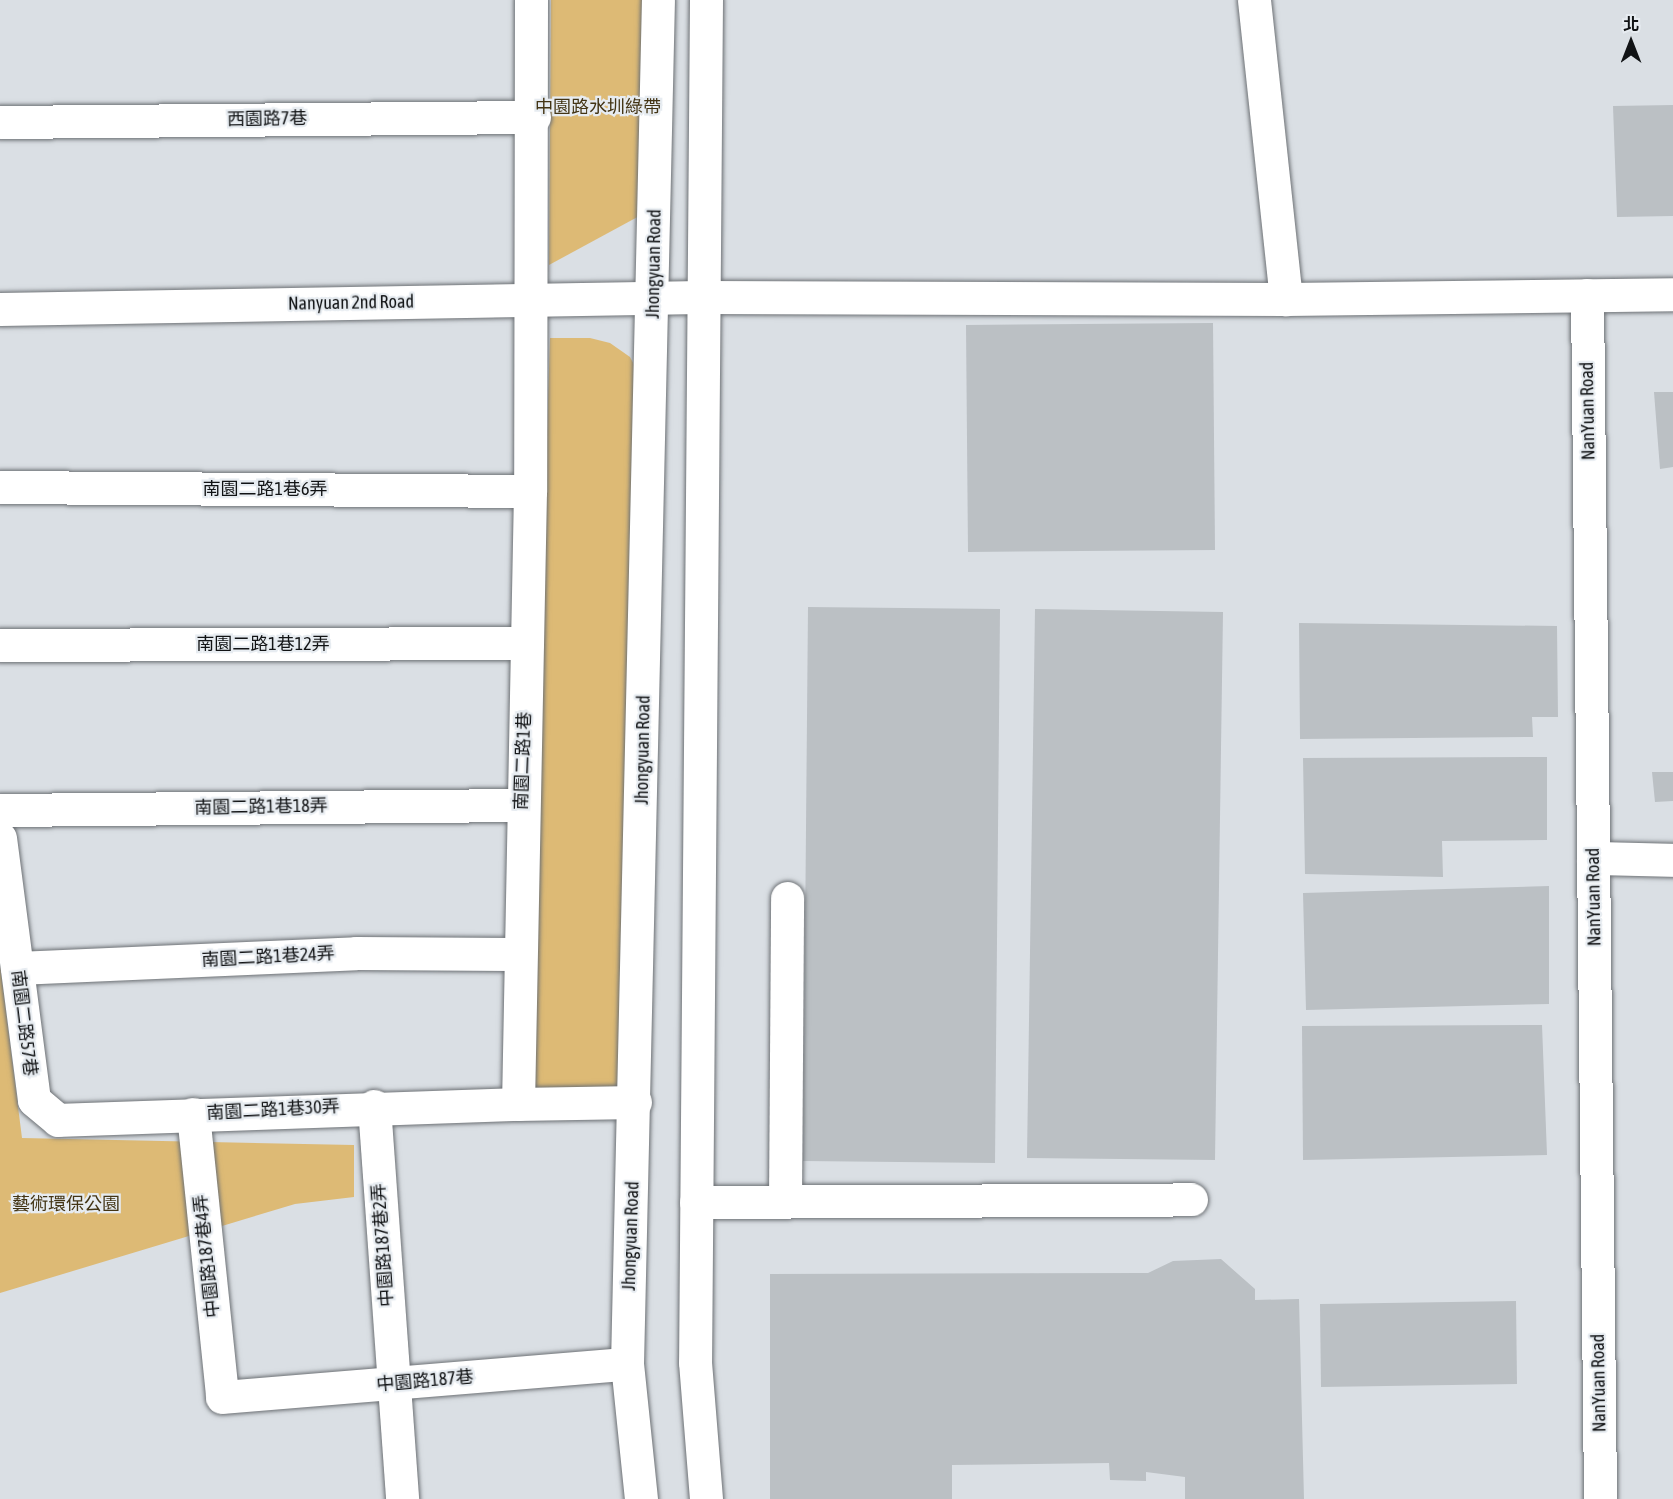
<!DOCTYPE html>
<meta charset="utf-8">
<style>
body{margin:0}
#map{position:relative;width:1673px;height:1499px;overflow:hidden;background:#dadfe4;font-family:"Asap Condensed","Noto Sans TC",sans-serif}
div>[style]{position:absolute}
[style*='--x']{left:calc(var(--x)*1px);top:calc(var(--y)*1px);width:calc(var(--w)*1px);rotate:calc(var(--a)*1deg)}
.green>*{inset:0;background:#ddba75}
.building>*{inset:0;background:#bbc0c4}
.roads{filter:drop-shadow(0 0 2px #6d7175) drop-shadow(0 0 2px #6d7175)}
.minor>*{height:33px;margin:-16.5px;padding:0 16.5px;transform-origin:16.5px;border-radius:16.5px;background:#fff}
.major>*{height:33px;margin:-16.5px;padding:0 16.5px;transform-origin:16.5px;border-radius:16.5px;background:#fff}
span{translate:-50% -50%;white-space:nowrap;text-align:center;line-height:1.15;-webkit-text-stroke:4.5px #e7ecf1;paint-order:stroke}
.park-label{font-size:18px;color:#433414}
.street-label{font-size:18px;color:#111315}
.north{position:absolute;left:1601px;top:12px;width:60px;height:60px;-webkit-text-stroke:4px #e7ecf1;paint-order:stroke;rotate:0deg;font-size:16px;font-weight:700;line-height:24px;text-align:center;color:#111315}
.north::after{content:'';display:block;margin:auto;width:21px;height:27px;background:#111315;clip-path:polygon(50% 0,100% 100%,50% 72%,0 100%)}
</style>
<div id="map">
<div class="green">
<i style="clip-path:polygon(551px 0,646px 0,643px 214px,549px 265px)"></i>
<i style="clip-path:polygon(550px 338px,590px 338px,610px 343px,630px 357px,642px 380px,626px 1095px,526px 1096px)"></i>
<i style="clip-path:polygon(0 965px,22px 1138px,354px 1145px,354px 1197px,295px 1204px,0 1293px)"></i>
</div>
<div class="building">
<i style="clip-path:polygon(1673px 105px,1673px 216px,1617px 217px,1613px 106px)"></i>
<i style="clip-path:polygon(1213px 323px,1215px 550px,968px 552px,966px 325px)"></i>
<i style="clip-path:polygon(1654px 392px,1673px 392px,1673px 467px,1660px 469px)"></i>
<i style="clip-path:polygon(808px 607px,1000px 609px,995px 1163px,803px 1161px)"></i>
<i style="clip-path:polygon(1035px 609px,1223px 612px,1215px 1160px,1027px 1158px)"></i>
<i style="clip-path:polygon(1299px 623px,1557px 626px,1558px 717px,1532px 717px,1533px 737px,1300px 739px)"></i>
<i style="clip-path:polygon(1547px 757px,1547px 840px,1442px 841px,1443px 877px,1305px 874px,1303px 758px)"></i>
<i style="clip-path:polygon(1652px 772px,1673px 772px,1673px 801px,1655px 802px)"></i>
<i style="clip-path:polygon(1549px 886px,1549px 1004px,1306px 1010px,1303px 893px)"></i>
<i style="clip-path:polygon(1542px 1025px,1547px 1155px,1303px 1160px,1302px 1026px)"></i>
<i style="clip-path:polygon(1221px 1259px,1255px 1289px,1255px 1300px,1299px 1299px,1304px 1499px,1185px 1499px,1185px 1477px,1146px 1472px,1146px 1481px,1110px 1480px,1109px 1463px,952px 1465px,952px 1499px,770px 1499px,770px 1274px,1148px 1273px,1173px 1261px)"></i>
<i style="clip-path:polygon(1516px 1301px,1517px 1384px,1321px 1387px,1320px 1304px)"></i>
</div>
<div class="roads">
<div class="minor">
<i style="--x:531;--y:0;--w:491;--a:90.1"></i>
<i style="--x:530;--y:491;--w:613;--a:91.12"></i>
<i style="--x:518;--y:1104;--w:117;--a:-1"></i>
<i style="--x:1254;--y:0;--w:301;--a:83.9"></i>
<i style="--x:0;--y:122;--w:534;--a:-0.54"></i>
<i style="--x:1587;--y:295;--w:1204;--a:89.38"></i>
<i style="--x:0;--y:309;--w:701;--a:-0.98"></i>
<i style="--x:701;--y:297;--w:585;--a:0.2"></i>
<i style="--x:1286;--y:299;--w:387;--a:-0.7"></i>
<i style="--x:0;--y:487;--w:530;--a:0.43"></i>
<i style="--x:0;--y:645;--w:527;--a:-0.22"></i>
<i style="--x:0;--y:810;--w:522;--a:-0.55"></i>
<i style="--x:0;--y:838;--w:264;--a:82.6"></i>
<i style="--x:34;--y:1100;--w:31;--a:40"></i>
<i style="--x:58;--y:1120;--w:460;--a:-2"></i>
<i style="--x:1593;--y:858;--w:80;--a:1.4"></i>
<i style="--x:17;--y:968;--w:339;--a:-2.5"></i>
<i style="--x:356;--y:953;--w:163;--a:0.4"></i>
<i style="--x:374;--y:1106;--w:394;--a:85.9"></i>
<i style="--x:193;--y:1114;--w:284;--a:84.1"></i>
<i style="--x:222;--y:1397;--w:406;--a:-4.7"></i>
<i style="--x:785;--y:1201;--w:303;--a:-89.6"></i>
<i style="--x:696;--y:1202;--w:495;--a:-0.3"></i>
</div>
<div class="major">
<i style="--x:706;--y:0;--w:1362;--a:90.46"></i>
<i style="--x:695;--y:1362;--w:137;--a:85.4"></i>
<i style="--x:641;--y:1499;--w:136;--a:-95.9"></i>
<i style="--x:627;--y:1364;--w:1364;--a:-88.7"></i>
</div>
</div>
<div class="park-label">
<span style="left:598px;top:107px">中園路水圳綠帶</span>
<span style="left:66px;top:1204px">藝術環保公園</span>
</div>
<div class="street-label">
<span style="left:267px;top:119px;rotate:-1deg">西園路7巷</span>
<span style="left:654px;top:264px;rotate:-89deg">Jhongyuan Road</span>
<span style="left:351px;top:303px;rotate:-1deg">Nanyuan 2nd Road</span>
<span style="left:1588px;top:411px;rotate:-91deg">NanYuan Road</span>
<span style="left:265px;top:489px">南園二路1巷6弄</span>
<span style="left:263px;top:644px">南園二路1巷12弄</span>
<span style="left:643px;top:750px;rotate:-89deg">Jhongyuan Road</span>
<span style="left:523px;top:761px;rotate:-88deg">南園二路1巷</span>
<span style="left:261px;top:807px;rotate:-1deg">南園二路1巷18弄</span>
<span style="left:1594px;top:897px;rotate:-91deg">NanYuan Road</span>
<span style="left:268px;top:957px;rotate:-3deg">南園二路1巷24弄</span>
<span style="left:24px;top:1023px;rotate:83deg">南園二路57巷</span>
<span style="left:273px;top:1110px;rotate:-3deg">南園二路1巷30弄</span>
<span style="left:631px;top:1236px;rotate:-88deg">Jhongyuan Road</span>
<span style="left:383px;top:1245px;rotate:-94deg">中園路187巷2弄</span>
<span style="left:207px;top:1256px;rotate:-96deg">中園路187巷4弄</span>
<span style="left:425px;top:1381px;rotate:-5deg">中園路187巷</span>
<span style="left:1599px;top:1383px;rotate:-91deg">NanYuan Road</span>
</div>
<div class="north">北</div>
</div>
